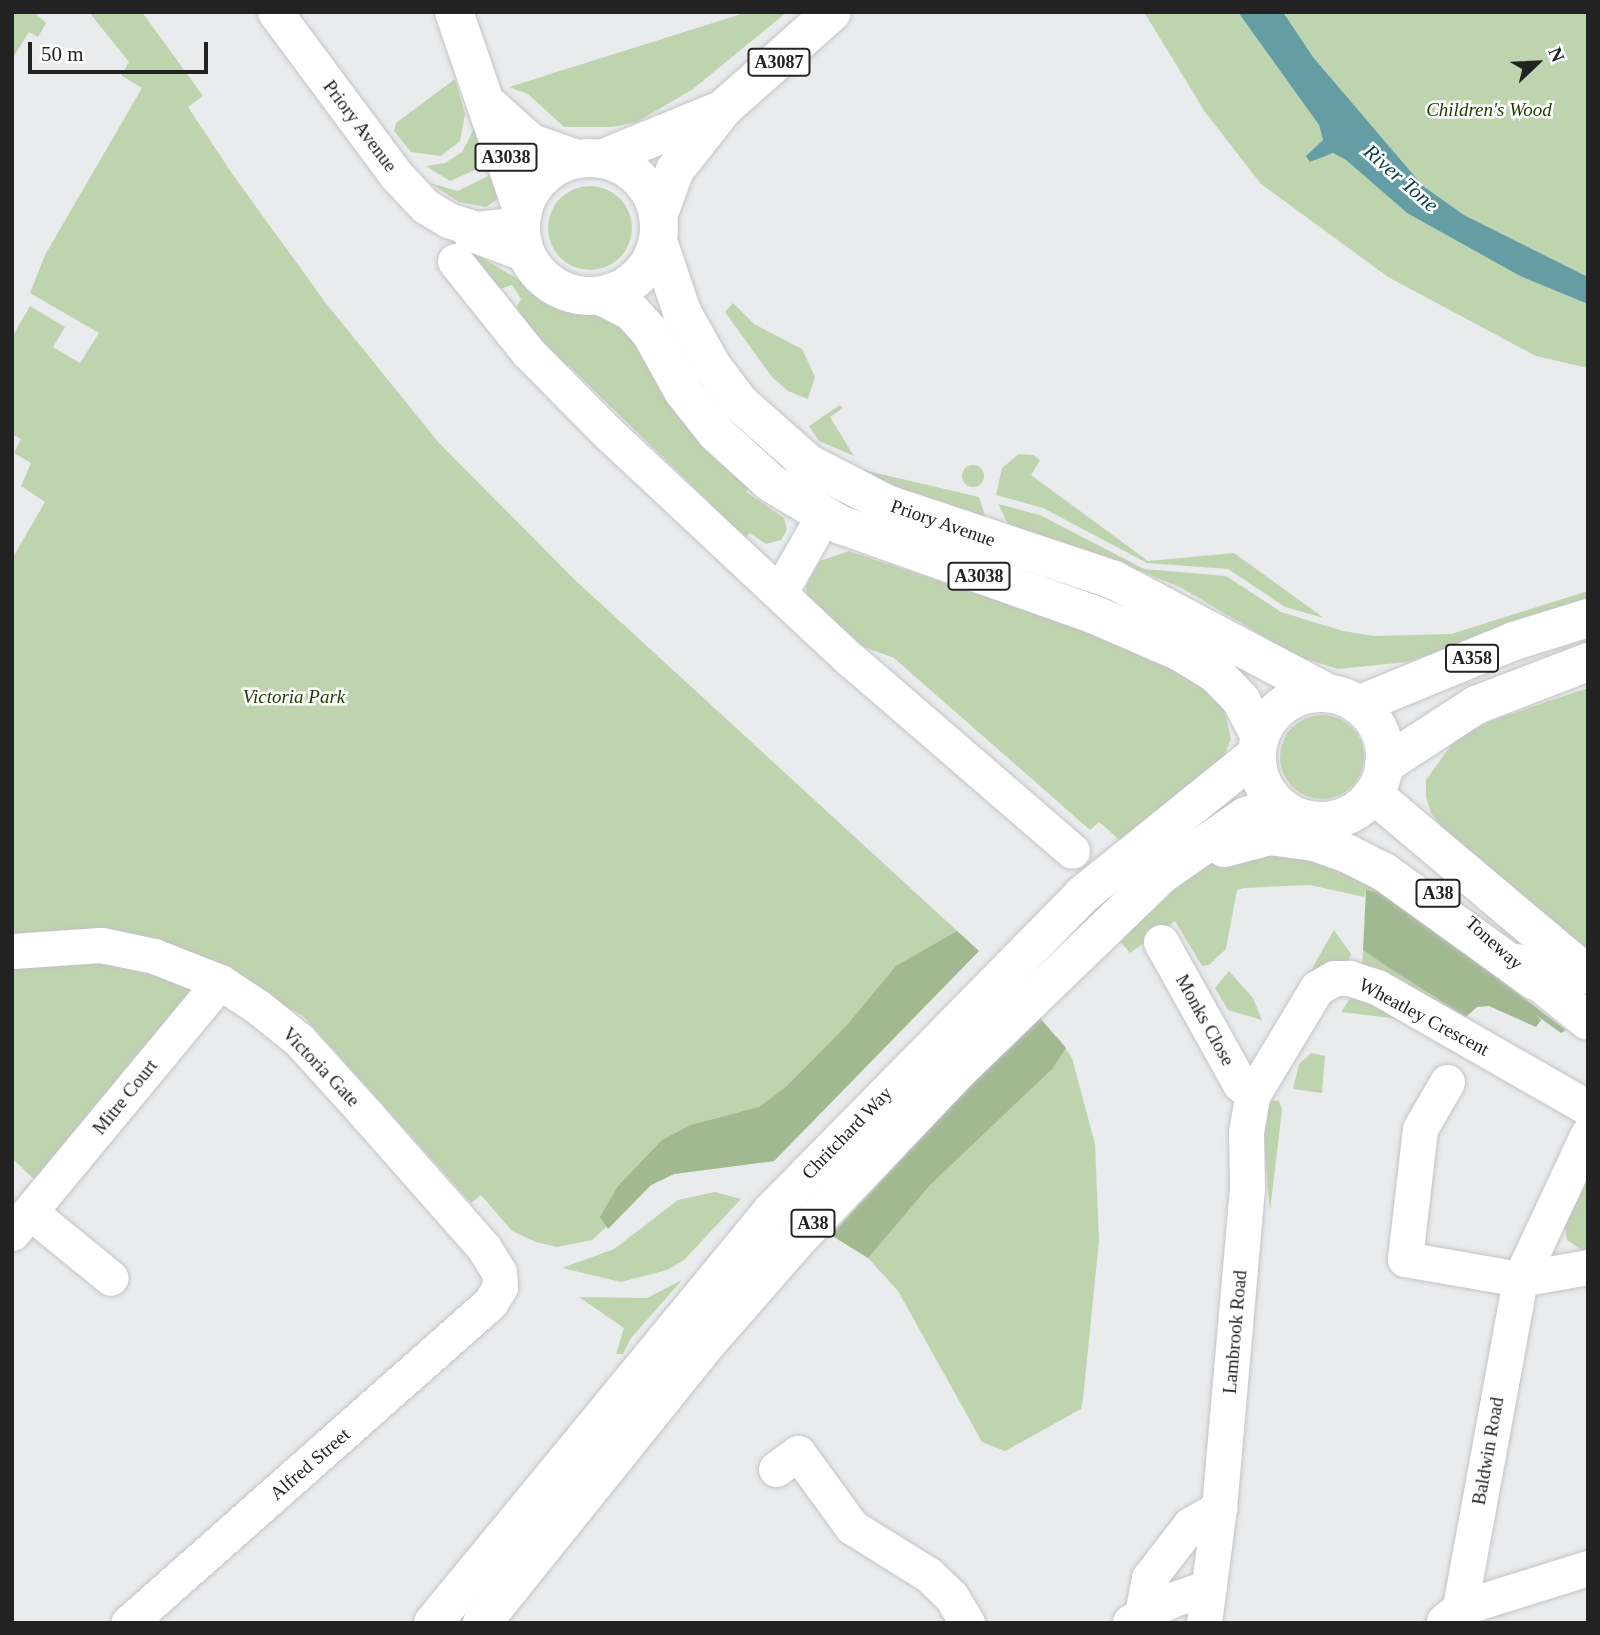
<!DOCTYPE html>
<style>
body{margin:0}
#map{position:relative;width:1600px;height:1635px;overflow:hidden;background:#eaebed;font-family:"Times New Roman",serif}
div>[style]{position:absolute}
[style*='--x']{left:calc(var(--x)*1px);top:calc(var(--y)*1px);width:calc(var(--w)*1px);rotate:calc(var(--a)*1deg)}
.green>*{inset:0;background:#bed4ae}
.round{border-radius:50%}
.forest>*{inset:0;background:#a1b991}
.water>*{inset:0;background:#649da4}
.roads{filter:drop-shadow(0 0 2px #c3c4c5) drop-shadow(0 0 2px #c3c4c5)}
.minor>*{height:35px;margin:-17.5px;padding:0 17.5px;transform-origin:17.5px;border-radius:17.5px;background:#fff}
.major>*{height:38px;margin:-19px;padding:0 19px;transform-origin:19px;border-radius:19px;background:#fff}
.major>.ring{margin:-19px;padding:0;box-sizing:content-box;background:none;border:38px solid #fff;border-radius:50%}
span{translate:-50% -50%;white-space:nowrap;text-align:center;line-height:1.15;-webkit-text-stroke:5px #fff;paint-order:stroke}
.shield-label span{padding:2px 5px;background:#fff;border:2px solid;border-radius:5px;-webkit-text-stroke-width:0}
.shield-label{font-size:18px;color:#222223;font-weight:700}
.park-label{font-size:19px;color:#213e01;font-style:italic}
.street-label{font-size:19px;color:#222223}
.water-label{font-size:21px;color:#063f45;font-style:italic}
.frame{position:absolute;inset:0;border:14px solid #222223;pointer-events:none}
.north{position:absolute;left:1502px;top:28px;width:70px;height:70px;-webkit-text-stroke:5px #fff;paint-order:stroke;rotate:67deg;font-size:19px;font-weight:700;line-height:28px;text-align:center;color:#222223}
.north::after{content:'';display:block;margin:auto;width:24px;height:32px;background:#222223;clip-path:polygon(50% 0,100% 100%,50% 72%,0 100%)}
.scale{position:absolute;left:28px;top:42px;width:180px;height:32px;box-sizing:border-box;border:4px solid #222223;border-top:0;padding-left:9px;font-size:21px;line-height:24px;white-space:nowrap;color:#222223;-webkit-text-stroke:5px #fff;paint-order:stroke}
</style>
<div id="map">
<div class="green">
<i style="clip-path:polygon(12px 12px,34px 12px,46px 23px,38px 37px,29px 32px,12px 59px)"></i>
<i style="clip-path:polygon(89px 12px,142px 12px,203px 96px,188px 107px,233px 175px,325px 302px,439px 443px,576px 581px,979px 951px,774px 1161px,674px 1174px,651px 1185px,592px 1240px,557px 1247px,536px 1242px,512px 1231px,481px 1195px,471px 1203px,303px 1016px,215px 967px,36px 1181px,12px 1158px,12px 559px,45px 502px,21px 486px,31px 463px,14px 453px,21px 439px,12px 434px,12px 337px,30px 306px,65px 327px,53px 347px,80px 363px,99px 333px,30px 293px,45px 255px,142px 88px,121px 75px,129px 62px)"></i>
<i style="clip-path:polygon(748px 12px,787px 12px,693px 89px,637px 122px,612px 127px,564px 127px,528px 94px,509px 87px)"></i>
<i style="clip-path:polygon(1144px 12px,1238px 12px,1319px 125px,1323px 139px,1310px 162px,1333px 153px,1346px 160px,1407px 213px,1520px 276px,1588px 304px,1588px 368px,1536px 356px,1388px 277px,1261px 184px,1205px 112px)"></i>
<i style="clip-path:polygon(1283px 12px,1588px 12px,1588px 277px,1464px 215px,1423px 186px,1313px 57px)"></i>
<i style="clip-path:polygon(455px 79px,465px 114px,460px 141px,441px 156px,411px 152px,394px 131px,396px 123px)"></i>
<i style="clip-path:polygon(474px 129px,491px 163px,450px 181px,426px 166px,445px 163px,462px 152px)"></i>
<i style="clip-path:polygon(502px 169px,499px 198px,486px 207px,459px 202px,430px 183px,458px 191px)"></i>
<i class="round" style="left:548px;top:186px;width:84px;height:84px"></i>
<i style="clip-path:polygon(460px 245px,543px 294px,623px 323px,751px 486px,746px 492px,784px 518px,787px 530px,781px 540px,766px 544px,750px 533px,744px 539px,716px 518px,711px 504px,569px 366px,559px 364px,515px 310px,521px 299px,512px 285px,500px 289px)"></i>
<i style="clip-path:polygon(733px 303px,754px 324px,802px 349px,815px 377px,808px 399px,788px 391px,772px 377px,725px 312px)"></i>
<i style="clip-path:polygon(840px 405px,843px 408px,830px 417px,854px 456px,819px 441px,809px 426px)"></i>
<i style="clip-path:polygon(1019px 454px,1033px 455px,1040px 460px,1031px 475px,1148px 561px,1234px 553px,1324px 618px,1285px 607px,1228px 569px,1147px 563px,1043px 508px,996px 495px,1002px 468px)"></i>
<i style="clip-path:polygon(838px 464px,979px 497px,990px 531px)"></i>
<i class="round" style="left:962px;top:465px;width:22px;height:22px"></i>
<i style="clip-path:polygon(998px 504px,1040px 515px,1144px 569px,1226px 576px,1281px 612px,1343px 631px,1374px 636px,1451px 634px,1588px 591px,1588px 602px,1407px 662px,1338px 669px,1297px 656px,1180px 587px,1101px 555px,1010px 528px)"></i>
<i style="clip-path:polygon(849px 551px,1141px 648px,1186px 669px,1223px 705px,1231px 739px,1224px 756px,1121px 841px,1099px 822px,1090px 830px,894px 658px,840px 638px,807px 599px,806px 586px,820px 561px)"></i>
<i style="clip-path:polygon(1588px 688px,1588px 958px,1452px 840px,1431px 813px,1426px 797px,1426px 780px,1455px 740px,1490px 721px)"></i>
<i class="round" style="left:1280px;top:715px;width:84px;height:84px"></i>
<i style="clip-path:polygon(1264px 848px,1353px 866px,1404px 907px,1366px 891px,1364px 897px,1310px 885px,1245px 888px,1237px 890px,1226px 949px,1209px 965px,1202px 966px,1175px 921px,1130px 953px,1119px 940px,1119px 933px,1205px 864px)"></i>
<i style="clip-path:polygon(1334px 930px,1351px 954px,1348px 963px,1327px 964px,1310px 972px)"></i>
<i style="clip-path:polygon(1363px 950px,1389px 968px,1466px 1017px,1461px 1023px,1362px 966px)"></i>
<i style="clip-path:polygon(1229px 971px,1253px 998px,1262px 1020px,1228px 1010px,1215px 988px)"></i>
<i style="clip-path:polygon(1355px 991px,1399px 1019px,1341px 1012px)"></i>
<i style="clip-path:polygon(1057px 1036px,1072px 1058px,1095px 1144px,1099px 1240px,1083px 1399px,1081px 1409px,1005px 1451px,982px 1442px,898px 1291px,868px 1258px,831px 1235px)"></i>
<i style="clip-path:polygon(1311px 1053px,1325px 1056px,1322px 1093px,1293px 1089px,1299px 1064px)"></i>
<i style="clip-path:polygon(1268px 1101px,1279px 1101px,1282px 1110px,1270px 1211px,1262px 1121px)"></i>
<i style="clip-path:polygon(1588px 1167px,1588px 1254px,1567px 1240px,1563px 1216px)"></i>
<i style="clip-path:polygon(715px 1192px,741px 1199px,684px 1260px,667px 1270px,621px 1282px,562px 1268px,614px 1249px,678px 1200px)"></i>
<i style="clip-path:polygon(682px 1280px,631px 1338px,623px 1354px,616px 1354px,624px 1328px,579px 1297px,647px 1298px)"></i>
</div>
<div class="forest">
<i style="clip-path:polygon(1366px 890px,1381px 893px,1404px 907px,1566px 1030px,1561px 1033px,1536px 1015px,1541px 1020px,1536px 1027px,1489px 1006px,1477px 1007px,1466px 1017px,1389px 968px,1363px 950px)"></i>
<i style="clip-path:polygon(957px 931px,979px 951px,774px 1161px,674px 1174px,651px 1185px,608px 1229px,600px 1217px,618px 1186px,662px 1140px,691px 1125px,759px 1107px,786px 1087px,847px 1025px,896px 966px)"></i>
<i style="clip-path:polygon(1039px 1017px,1066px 1048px,1052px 1069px,930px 1185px,868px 1258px,831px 1235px,1024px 1027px)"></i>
</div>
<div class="water">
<i style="clip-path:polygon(1238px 12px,1283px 12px,1313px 57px,1423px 186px,1464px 215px,1588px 277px,1588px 304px,1520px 276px,1407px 213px,1346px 160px,1333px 153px,1310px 162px,1306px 156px,1323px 140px,1319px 125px)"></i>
</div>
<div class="roads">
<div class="minor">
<i style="--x:275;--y:12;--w:203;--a:53.4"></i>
<i style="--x:396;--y:175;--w:42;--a:46.9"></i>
<i style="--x:425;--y:206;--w:27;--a:31"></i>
<i style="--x:448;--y:220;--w:29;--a:18"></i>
<i style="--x:476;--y:229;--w:45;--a:-6.3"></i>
<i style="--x:470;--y:233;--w:60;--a:20.6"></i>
<i style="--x:455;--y:261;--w:117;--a:51.3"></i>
<i style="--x:528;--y:352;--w:112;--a:45.4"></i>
<i style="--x:607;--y:432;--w:334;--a:43.1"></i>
<i style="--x:851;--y:660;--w:292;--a:40.8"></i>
<i style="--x:781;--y:590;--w:85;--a:-60.4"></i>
<i style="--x:1161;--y:942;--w:162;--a:60.9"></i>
<i style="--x:1240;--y:1084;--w:16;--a:38"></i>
<i style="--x:12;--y:951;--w:89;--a:-3.9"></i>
<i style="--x:101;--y:945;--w:54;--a:11.7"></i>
<i style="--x:154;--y:956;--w:71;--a:21.5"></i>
<i style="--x:220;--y:982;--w:45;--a:33.3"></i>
<i style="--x:258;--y:1007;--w:53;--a:38.8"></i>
<i style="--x:299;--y:1040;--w:100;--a:47.8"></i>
<i style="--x:366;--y:1114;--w:179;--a:48.6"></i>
<i style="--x:484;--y:1248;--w:28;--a:58"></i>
<i style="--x:499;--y:1272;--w:15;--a:86"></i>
<i style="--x:500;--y:1287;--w:19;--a:122"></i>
<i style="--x:490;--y:1303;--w:483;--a:138.5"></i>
<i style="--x:1447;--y:1082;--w:54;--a:119.9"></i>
<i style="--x:1420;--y:1129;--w:131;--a:96.6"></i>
<i style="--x:1405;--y:1259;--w:117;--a:9.9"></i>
<i style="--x:1520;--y:1279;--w:69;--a:-10"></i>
<i style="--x:30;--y:1212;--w:104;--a:39.2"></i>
<i style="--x:12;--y:1233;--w:326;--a:-50.4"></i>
<i style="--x:776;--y:1469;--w:27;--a:-36"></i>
<i style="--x:798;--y:1453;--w:92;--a:53.9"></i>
<i style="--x:852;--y:1527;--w:91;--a:31.9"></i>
<i style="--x:929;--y:1575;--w:30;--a:44"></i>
<i style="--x:951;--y:1596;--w:31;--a:59"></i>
<i style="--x:1142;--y:1614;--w:37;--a:-79"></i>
<i style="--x:1149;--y:1578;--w:67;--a:-52.3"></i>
<i style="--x:1190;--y:1525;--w:34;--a:-30"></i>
<i style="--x:1444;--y:1621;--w:21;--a:-39"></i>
<i style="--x:1460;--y:1608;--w:134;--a:-17.4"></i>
<i style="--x:1130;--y:1622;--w:47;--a:-28.2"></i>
<i style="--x:1171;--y:1600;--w:40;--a:-18.9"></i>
<i style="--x:1204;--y:1623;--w:116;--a:-82.6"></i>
<i style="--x:1219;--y:1508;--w:320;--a:-85"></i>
<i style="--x:1247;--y:1189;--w:57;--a:-91"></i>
<i style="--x:1246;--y:1132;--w:39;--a:-80"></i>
<i style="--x:1253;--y:1094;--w:124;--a:-58.9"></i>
<i style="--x:1317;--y:988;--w:20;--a:-30"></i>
<i style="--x:1334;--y:978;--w:15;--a:0"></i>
<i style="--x:1349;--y:978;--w:29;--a:18"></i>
<i style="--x:1377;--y:987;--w:243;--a:29.8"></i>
<i style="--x:1457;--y:1623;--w:350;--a:-79.6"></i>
<i style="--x:1520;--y:1279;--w:160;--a:-64.9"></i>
</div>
<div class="major">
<i style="--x:454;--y:12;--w:212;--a:71"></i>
<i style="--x:491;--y:107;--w:54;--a:42"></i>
<i style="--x:531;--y:143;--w:49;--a:19.2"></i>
<i class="ring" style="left:521px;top:158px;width:100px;height:100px"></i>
<i style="--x:601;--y:159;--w:124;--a:-22.2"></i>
<i style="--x:658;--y:216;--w:49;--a:-69.7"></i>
<i style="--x:675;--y:170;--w:79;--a:-51.7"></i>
<i style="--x:724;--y:108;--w:144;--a:-41.6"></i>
<i style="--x:658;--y:241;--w:75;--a:71.3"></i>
<i style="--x:682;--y:312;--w:62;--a:60.9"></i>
<i style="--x:712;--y:366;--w:46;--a:52.9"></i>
<i style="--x:740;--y:403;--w:92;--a:41.5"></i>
<i style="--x:809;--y:464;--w:88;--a:27.1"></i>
<i style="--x:887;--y:504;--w:239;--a:18.5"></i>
<i style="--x:1114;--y:580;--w:241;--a:27.9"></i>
<i style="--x:601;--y:296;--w:34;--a:27"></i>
<i style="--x:631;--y:311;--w:28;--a:48"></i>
<i style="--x:650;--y:332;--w:68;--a:60.8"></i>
<i style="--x:683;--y:391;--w:53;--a:51.8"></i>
<i style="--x:716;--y:433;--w:74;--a:42.3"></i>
<i style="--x:771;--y:483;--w:82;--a:31"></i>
<i style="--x:841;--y:525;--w:269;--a:19.5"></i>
<i style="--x:1095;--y:615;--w:93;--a:23.5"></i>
<i style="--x:1180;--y:652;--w:42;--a:31.4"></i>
<i style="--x:1216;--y:674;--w:36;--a:46"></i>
<i style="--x:1241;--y:700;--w:41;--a:62.2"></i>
<i class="ring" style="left:1257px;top:693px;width:90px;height:90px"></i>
<i style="--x:1358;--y:705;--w:169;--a:-22.3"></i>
<i style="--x:1514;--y:641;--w:77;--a:-17.3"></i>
<i style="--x:1384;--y:765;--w:110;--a:-33.1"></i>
<i style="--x:1476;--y:705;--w:120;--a:-21"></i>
<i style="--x:1373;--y:794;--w:281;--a:40.1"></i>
<i style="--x:1224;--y:848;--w:48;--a:-14.6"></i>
<i style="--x:1270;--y:836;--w:44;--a:7.8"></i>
<i style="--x:1314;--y:842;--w:36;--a:19"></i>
<i style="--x:1348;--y:854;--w:40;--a:26.6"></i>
<i style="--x:1384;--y:872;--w:186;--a:35.8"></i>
<i style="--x:1516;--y:963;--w:92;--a:38.9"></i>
<i style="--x:433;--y:1623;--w:534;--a:-50.55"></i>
<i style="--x:772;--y:1211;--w:443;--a:-45.5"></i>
<i style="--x:1082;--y:895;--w:225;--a:-38.9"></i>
<i style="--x:482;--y:1623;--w:362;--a:-51.2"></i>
<i style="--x:709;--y:1341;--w:137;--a:-48.9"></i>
<i style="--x:799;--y:1238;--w:226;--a:-46.4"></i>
<i style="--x:955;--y:1074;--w:286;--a:-44"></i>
<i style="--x:1161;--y:875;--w:103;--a:-34.8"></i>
<i style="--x:1246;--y:816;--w:35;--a:-16"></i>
</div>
</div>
<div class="shield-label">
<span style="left:779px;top:62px">A3087</span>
<span style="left:506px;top:157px">A3038</span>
<span style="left:979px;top:576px">A3038</span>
<span style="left:1472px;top:658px">A358</span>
<span style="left:1438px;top:893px">A38</span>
<span style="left:813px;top:1223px">A38</span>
</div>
<div class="park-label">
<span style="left:1489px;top:110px">Children's Wood</span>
<span style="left:294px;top:697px">Victoria Park</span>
</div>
<div class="street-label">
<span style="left:360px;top:126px;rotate:53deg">Priory Avenue</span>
<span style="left:943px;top:523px;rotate:19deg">Priory Avenue</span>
<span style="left:1494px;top:943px;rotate:42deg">Toneway</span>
<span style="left:1424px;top:1017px;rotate:28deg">Wheatley Crescent</span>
<span style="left:1205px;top:1020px;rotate:61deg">Monks Close</span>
<span style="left:321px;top:1067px;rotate:46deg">Victoria Gate</span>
<span style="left:125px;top:1097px;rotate:-51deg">Mitre Court</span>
<span style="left:847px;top:1133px;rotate:-46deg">Chritchard Way</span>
<span style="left:1235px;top:1332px;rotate:-85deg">Lambrook Road</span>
<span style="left:1488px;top:1451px;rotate:-80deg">Baldwin Road</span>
<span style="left:310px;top:1464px;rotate:-41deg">Alfred Street</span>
</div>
<div class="water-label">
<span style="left:1401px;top:178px;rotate:41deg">River Tone</span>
</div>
<div class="frame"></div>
<div class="north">N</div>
<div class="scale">50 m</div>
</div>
